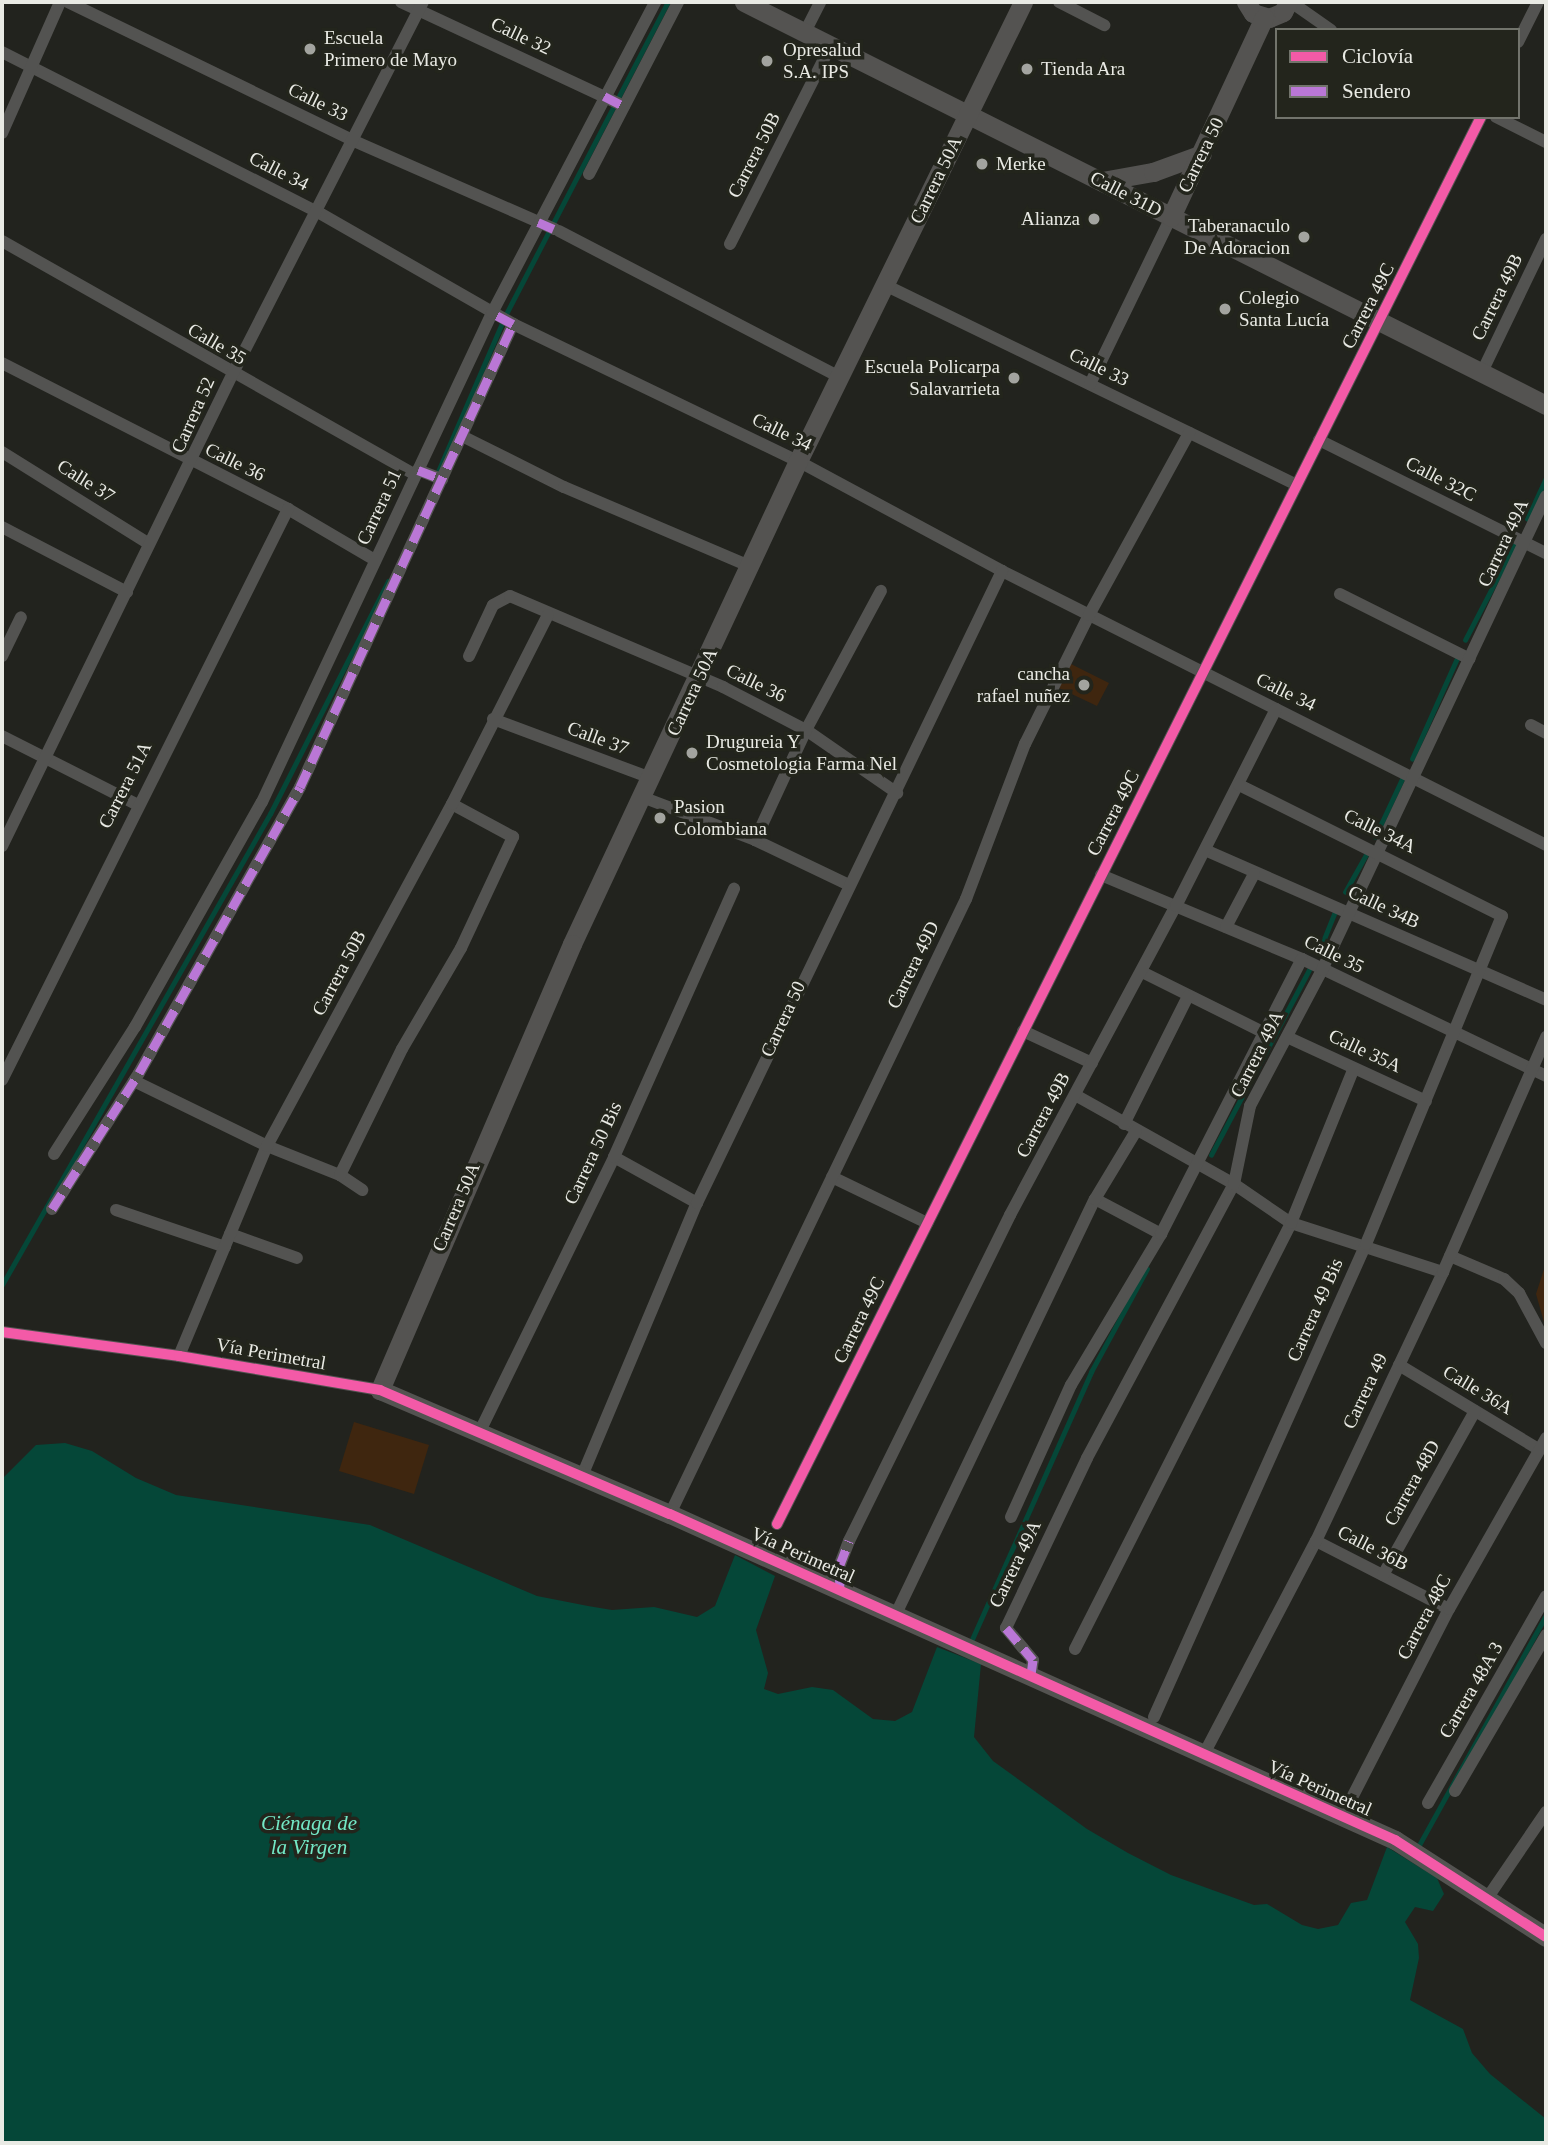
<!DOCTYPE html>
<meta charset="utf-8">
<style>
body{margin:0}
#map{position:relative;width:1548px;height:2145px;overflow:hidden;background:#22231e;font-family:Georgia,serif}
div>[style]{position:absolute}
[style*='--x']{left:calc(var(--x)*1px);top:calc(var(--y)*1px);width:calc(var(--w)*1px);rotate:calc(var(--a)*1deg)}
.green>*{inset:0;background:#3f260f}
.water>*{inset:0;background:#054738}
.stream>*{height:4.5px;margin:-2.25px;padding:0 2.25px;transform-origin:2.25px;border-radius:2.25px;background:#054738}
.street>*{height:12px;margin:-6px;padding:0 6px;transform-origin:6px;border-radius:6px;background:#535351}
.secondary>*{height:19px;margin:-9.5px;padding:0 9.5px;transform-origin:9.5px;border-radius:9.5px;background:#545351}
.quiet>*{height:9px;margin-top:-4.5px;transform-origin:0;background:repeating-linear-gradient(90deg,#ba77d6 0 18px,transparent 0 27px)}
.cycleway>*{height:10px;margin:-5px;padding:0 5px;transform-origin:5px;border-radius:5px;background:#f35aa7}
.dots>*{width:19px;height:19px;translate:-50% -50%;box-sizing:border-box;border:4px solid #23251c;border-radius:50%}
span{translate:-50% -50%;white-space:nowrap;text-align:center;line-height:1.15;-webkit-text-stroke:7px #23251c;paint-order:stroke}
.street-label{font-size:19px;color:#e9eae4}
.poi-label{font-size:19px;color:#e9eae4}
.left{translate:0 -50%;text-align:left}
.right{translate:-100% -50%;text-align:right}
.water-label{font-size:21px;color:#73e8c6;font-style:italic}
.frame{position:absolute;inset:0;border:4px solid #e9eae4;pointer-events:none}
.legend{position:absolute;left:1275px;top:28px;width:245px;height:91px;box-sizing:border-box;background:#23251c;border:2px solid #72746c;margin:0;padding:9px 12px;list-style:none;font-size:21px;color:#e9eae4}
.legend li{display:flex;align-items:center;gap:14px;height:35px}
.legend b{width:35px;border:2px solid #72746c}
</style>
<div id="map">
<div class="green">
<i style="clip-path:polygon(1071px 664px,1109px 683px,1097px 706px,1059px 688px)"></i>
<i style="clip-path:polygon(1546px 1263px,1546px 1329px,1536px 1294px)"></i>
<i style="clip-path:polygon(354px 1422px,429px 1445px,414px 1494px,339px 1471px)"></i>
</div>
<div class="water">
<i style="clip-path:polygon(65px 1443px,92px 1451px,136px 1478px,176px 1495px,370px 1525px,537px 1596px,588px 1606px,612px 1610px,654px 1607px,697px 1617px,715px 1606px,735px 1555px,775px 1576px,756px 1630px,768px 1673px,764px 1689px,778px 1694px,812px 1687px,833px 1690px,873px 1719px,895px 1721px,912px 1712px,937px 1647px,981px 1664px,974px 1737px,993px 1761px,1087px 1829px,1128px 1853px,1171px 1875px,1254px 1905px,1267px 1904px,1302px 1925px,1318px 1929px,1338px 1925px,1351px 1903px,1367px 1900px,1387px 1847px,1437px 1878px,1444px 1894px,1433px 1911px,1415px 1907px,1405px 1922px,1418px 1944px,1419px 1958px,1410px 2000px,1463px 2029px,1472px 2053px,1490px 2074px,1546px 2119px,1546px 2143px,2px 2143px,2px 1479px,36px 1445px)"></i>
</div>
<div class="stream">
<i style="--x:437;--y:474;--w:172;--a:-66.7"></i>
<i style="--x:505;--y:316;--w:354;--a:-62.6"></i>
<i style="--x:1527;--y:519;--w:45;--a:-65.1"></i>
<i style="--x:1465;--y:640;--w:110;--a:-62.5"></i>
<i style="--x:1412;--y:759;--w:113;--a:-65.9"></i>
<i style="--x:1375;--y:837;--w:66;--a:-65"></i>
<i style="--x:1345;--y:892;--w:45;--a:-60.6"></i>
<i style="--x:1318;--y:954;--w:48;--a:-68.2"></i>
<i style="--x:1211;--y:1155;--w:209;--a:-62.1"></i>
<i style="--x:2;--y:1285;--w:542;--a:-60.36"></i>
<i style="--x:270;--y:814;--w:261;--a:-63.1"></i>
<i style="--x:970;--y:1644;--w:298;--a:-66"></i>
<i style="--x:1091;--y:1372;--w:117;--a:-61.5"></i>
<i style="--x:1418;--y:1847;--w:265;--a:-61.1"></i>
</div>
<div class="street">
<i style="--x:68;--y:2;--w:318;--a:25.9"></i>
<i style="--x:354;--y:141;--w:219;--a:23.7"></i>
<i style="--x:401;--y:2;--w:246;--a:25"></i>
<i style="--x:1059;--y:2;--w:51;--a:27.1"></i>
<i style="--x:1291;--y:2;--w:49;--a:35"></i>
<i style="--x:805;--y:32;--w:34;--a:-63"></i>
<i style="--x:1518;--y:42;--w:45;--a:-63.4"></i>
<i style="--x:2;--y:52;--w:352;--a:26.9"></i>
<i style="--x:316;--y:211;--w:227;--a:29.8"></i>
<i style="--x:513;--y:324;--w:316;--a:25.7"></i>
<i style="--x:798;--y:461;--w:232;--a:28.3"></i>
<i style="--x:1002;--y:571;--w:609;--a:26.73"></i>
<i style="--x:1496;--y:117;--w:56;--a:26.6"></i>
<i style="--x:2;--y:133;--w:143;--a:-66.1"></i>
<i style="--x:589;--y:174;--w:194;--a:-62.6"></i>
<i style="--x:559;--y:231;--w:316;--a:27.5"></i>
<i style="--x:2;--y:241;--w:475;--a:29.5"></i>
<i style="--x:730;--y:244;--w:223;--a:-63.1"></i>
<i style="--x:885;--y:285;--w:457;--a:25.9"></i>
<i style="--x:2;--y:363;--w:321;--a:27"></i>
<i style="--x:288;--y:509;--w:101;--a:30.4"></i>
<i style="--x:1482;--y:372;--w:148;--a:-64.3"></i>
<i style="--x:1090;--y:384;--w:186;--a:-64.1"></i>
<i style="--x:462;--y:436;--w:114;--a:26.6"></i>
<i style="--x:564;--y:487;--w:201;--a:23.1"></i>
<i style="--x:1319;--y:440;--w:254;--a:26.5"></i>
<i style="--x:2;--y:452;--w:173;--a:32"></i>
<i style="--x:418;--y:470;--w:26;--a:21"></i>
<i style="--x:2;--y:527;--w:141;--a:27.5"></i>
<i style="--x:1340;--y:594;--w:145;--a:26.6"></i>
<i style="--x:2;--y:656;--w:43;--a:-64"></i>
<i style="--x:469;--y:656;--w:56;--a:-64.8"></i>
<i style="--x:493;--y:605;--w:19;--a:-28"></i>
<i style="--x:510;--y:596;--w:232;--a:23.1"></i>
<i style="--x:723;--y:687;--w:93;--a:27.4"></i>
<i style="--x:806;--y:730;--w:111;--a:34.7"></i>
<i style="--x:493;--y:719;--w:169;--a:20.5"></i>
<i style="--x:1531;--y:725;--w:17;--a:28"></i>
<i style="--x:2;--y:736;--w:150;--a:26.9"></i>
<i style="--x:642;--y:797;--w:121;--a:20.8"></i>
<i style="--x:755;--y:840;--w:104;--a:25.6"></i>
<i style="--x:755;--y:840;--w:121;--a:-65.1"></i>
<i style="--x:806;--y:730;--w:158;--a:-61.7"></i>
<i style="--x:2;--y:846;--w:524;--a:-63.97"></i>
<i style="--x:232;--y:375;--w:419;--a:-62.9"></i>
<i style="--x:1205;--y:850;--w:373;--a:23.7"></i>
<i style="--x:1101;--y:875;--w:218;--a:22.7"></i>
<i style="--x:1302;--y:959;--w:271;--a:25.6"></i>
<i style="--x:1226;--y:927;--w:60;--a:-62.2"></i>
<i style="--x:1142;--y:972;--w:135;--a:26.4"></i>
<i style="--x:1023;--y:1031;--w:76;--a:24.9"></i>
<i style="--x:1287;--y:1037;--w:153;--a:24.7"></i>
<i style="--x:2;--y:1080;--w:639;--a:-63.39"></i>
<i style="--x:134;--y:1081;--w:148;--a:26"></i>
<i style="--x:267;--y:1146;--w:79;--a:21.7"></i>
<i style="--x:340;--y:1175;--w:27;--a:34"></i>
<i style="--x:1077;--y:1096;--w:180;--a:29.3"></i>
<i style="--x:1234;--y:1184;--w:69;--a:34.4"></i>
<i style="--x:1291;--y:1223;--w:160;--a:17.9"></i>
<i style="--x:1124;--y:1124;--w:143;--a:-63.4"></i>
<i style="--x:54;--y:1154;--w:151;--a:-57.5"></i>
<i style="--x:135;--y:1027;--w:258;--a:-60.6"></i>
<i style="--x:262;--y:802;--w:540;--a:-64.81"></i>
<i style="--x:492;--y:313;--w:351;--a:-62.3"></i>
<i style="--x:614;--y:1157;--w:95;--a:29"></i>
<i style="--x:340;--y:1175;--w:140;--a:-63.8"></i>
<i style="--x:402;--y:1049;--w:117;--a:-59.7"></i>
<i style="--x:461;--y:948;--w:123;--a:-64.9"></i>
<i style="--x:513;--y:837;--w:69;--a:-151.6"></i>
<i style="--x:832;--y:1177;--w:106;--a:25.8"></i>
<i style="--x:1095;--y:1199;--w:75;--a:27.9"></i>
<i style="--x:52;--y:1209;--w:161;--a:-57.4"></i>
<i style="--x:139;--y:1073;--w:328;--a:-60.6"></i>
<i style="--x:300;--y:787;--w:510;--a:-65.3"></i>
<i style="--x:116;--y:1210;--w:115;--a:18.7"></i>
<i style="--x:230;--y:1234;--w:71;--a:19.7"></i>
<i style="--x:1450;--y:1256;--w:59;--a:23.1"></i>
<i style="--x:1504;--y:1279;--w:21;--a:43"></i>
<i style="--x:1519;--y:1293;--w:57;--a:61.6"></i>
<i style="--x:2;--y:1332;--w:179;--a:7.7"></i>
<i style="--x:179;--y:1356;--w:204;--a:9.6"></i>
<i style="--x:179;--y:1356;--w:228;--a:-67.3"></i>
<i style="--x:267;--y:1146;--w:389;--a:-61.6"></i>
<i style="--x:452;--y:804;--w:212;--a:-63.1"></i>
<i style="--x:1399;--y:1365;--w:162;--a:31.1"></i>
<i style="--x:480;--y:1431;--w:305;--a:-63.9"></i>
<i style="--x:614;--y:1157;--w:294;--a:-65.9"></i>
<i style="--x:582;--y:1476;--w:296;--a:-67.2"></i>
<i style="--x:697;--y:1203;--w:702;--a:-64.24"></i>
<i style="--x:670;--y:1514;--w:683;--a:-64.3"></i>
<i style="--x:966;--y:899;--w:166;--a:-69.2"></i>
<i style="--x:1025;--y:744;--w:144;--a:-63.6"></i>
<i style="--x:1089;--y:615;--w:208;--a:-61.2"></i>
<i style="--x:1011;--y:1517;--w:145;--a:-65.6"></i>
<i style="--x:1071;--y:1385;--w:176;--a:-59.2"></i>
<i style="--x:1161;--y:1234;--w:309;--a:-62.9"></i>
<i style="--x:777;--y:1524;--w:1573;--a:-63.42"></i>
<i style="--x:1316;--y:1541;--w:149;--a:27.1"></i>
<i style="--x:1383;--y:1575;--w:188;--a:-60.7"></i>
<i style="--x:840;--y:1591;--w:24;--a:-92"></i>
<i style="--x:839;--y:1567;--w:28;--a:-69"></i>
<i style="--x:849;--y:1541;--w:364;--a:-63.7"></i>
<i style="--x:1010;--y:1215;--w:351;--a:-61.8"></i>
<i style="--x:1176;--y:906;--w:221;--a:-63.1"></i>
<i style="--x:895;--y:1616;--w:462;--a:-64.4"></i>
<i style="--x:1095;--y:1199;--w:79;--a:-58.9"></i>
<i style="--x:1075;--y:1649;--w:478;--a:-63.1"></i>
<i style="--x:1291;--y:1223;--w:167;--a:-67.9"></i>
<i style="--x:1031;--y:1674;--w:14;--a:-82"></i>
<i style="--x:1033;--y:1660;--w:42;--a:-130.2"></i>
<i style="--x:1006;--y:1628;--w:188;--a:-64.5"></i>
<i style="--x:1087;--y:1458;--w:311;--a:-61.8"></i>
<i style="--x:1234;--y:1184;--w:80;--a:-78.4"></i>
<i style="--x:1250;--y:1106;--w:154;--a:-62.1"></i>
<i style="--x:1322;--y:970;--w:524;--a:-64.71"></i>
<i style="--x:1154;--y:1717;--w:518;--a:-65.86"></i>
<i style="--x:1366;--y:1244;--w:355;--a:-67.5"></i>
<i style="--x:1502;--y:916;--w:294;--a:-153.5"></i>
<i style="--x:1204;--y:1754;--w:241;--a:-62.3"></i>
<i style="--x:1316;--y:1541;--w:297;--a:-64.7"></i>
<i style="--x:1443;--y:1272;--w:257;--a:-66.3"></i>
<i style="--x:1455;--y:1791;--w:181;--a:-59.7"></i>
<i style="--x:1428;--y:1803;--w:238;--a:-60.3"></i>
<i style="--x:1342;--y:1817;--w:234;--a:-62.8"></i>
<i style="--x:1449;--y:1609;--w:197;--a:-60.4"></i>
<i style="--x:1488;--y:1897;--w:103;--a:-55.7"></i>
</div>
<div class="secondary">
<i style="--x:744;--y:2;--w:898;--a:26.68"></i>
<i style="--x:1023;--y:2;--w:511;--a:116.11"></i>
<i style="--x:798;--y:461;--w:533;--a:115.08"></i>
<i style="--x:572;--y:944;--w:486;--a:113.3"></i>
<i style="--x:380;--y:1390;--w:315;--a:23.2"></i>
<i style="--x:670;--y:1514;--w:795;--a:24.21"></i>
<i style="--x:1395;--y:1840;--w:179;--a:32.7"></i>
<i style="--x:1246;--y:2;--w:13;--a:58"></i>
<i style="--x:1253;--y:13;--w:17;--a:17"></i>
<i style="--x:1269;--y:18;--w:15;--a:-23"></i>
<i style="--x:1283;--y:12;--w:11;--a:-63"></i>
<i style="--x:1102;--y:181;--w:52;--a:-10"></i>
<i style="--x:1153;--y:172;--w:52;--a:-20.2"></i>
<i style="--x:1171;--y:217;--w:220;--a:-65"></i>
</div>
<div class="quiet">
<i style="--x:604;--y:96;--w:22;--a:27"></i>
<i style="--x:538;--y:222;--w:17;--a:24"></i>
<i style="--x:418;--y:470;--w:26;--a:21"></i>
<i style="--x:52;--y:1209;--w:161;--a:-57.4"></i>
<i style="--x:139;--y:1073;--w:328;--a:-60.6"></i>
<i style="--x:300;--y:787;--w:510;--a:-65.3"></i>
<i style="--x:513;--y:324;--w:24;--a:-152"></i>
<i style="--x:840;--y:1591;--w:24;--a:-92"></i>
<i style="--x:839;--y:1567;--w:28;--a:-69"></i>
<i style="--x:1006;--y:1628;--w:42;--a:49.8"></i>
<i style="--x:1033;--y:1660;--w:14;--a:98"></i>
</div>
<div class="cycleway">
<i style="--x:2;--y:1332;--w:179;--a:7.7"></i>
<i style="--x:179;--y:1356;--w:204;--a:9.6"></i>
<i style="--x:380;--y:1390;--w:315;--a:23.2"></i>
<i style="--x:670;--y:1514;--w:795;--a:24.21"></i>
<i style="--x:1395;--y:1840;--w:179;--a:32.7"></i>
<i style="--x:777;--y:1524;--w:1573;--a:-63.42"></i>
</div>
<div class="dots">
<i style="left:310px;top:49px;background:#a3a49f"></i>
<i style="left:767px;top:61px;background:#a3a49f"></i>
<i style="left:1027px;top:69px;background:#a3a49f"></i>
<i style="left:982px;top:164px;background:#a3a49f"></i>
<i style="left:1094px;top:219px;background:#a3a49f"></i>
<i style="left:1304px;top:237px;background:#a3a49f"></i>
<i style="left:1225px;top:309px;background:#a3a49f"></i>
<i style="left:1014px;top:378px;background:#a3a49f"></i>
<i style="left:1084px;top:685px;background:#a3a49f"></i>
<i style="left:692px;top:753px;background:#a3a49f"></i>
<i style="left:660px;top:818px;background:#a3a49f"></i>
</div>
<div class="street-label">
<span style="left:521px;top:36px;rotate:25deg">Calle 32</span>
<span style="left:318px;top:102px;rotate:26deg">Calle 33</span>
<span style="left:754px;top:155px;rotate:-63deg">Carrera 50B</span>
<span style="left:1201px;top:155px;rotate:-64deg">Carrera 50</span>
<span style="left:279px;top:171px;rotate:27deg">Calle 34</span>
<span style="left:936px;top:180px;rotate:-64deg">Carrera 50A</span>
<span style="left:1126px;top:194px;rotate:27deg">Calle 31D</span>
<span style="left:1497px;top:297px;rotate:-64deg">Carrera 49B</span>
<span style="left:1368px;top:306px;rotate:-63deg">Carrera 49C</span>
<span style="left:217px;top:344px;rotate:30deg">Calle 35</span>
<span style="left:1099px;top:367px;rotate:26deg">Calle 33</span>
<span style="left:193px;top:415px;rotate:-66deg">Carrera 52</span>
<span style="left:782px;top:432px;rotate:26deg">Calle 34</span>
<span style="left:235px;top:462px;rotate:26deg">Calle 36</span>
<span style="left:1441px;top:479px;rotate:27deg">Calle 32C</span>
<span style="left:86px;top:481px;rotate:32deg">Calle 37</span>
<span style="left:379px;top:507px;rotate:-65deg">Carrera 51</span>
<span style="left:1503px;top:543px;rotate:-65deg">Carrera 49A</span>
<span style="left:756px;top:683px;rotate:26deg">Calle 36</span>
<span style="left:692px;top:692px;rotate:-65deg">Carrera 50A</span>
<span style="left:1286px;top:692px;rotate:26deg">Calle 34</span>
<span style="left:598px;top:738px;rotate:20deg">Calle 37</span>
<span style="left:125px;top:785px;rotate:-63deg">Carrera 51A</span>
<span style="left:1113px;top:813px;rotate:-63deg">Carrera 49C</span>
<span style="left:1380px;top:831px;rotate:26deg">Calle 34A</span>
<span style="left:1384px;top:907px;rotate:25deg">Calle 34B</span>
<span style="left:1334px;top:954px;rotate:26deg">Calle 35</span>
<span style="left:913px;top:965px;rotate:-64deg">Carrera 49D</span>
<span style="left:339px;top:973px;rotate:-62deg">Carrera 50B</span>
<span style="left:783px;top:1019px;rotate:-65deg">Carrera 50</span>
<span style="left:1365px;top:1051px;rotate:25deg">Calle 35A</span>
<span style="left:1257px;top:1054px;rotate:-63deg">Carrera 49A</span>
<span style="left:1043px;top:1115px;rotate:-62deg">Carrera 49B</span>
<span style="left:593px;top:1153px;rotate:-65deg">Carrera 50 Bis</span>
<span style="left:456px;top:1207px;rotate:-67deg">Carrera 50A</span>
<span style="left:1315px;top:1310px;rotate:-66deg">Carrera 49 Bis</span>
<span style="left:859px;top:1320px;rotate:-64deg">Carrera 49C</span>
<span style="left:271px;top:1354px;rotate:10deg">Vía Perimetral</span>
<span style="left:1478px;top:1390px;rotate:31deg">Calle 36A</span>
<span style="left:1365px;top:1391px;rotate:-65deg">Carrera 49</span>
<span style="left:1412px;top:1483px;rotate:-61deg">Carrera 48D</span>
<span style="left:1373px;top:1548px;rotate:27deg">Calle 36B</span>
<span style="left:803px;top:1555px;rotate:24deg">Vía Perimetral</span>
<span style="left:1015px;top:1564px;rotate:-64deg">Carrera 49A</span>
<span style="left:1424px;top:1617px;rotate:-62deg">Carrera 48C</span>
<span style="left:1471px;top:1690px;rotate:-60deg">Carrera 48A 3</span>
<span style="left:1320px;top:1788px;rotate:24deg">Vía Perimetral</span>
</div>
<div class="poi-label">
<span class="left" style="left:324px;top:49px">Escuela<br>Primero de Mayo</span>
<span class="left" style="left:783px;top:61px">Opresalud<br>S.A. IPS</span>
<span class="left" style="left:1041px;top:69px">Tienda Ara</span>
<span class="left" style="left:996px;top:164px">Merke</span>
<span class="right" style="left:1080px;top:219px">Alianza</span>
<span class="right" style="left:1290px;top:237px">Taberanaculo<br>De Adoracion</span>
<span class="left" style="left:1239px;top:309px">Colegio<br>Santa Lucía</span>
<span class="right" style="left:1000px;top:378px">Escuela Policarpa<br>Salavarrieta</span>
<span class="right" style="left:1070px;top:685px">cancha<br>rafael nuñez</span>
<span class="left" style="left:706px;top:753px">Drugureia Y<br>Cosmetologia Farma Nel</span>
<span class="left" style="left:674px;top:818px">Pasion<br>Colombiana</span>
</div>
<div class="water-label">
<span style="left:309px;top:1835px">Ciénaga de<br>la Virgen</span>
</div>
<div class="frame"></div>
<ul class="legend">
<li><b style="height:9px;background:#f35aa7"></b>Ciclovía</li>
<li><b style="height:9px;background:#ba77d6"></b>Sendero</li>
</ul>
</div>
